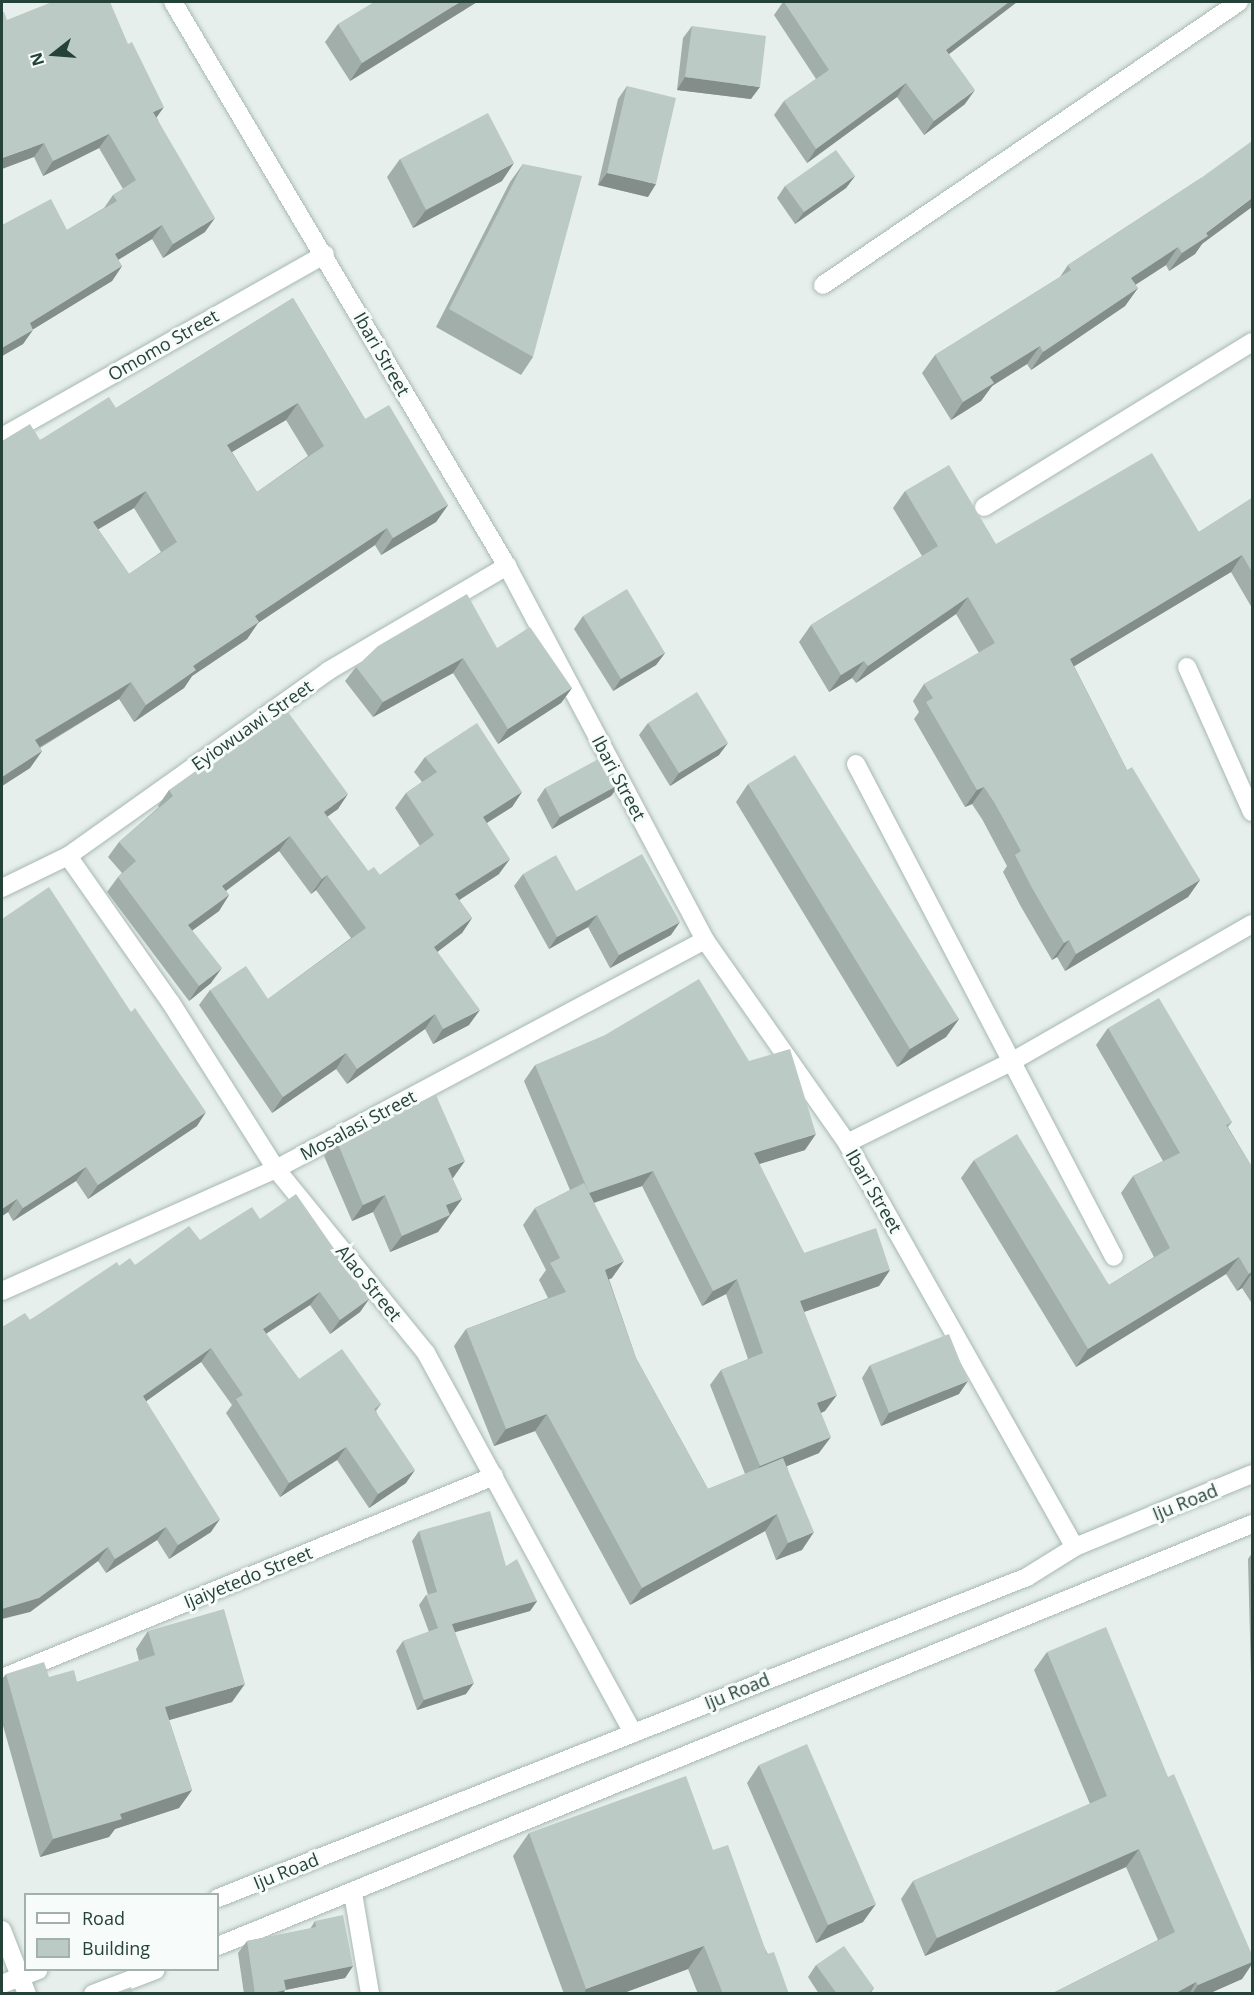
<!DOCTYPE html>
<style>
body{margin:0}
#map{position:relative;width:1254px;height:1995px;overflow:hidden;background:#e6efeb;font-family:"Open Sans",sans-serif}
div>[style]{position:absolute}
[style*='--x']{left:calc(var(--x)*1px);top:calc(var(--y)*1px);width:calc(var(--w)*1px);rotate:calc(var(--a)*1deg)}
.roads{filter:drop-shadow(0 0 2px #a8b8b2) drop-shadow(0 0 2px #a8b8b2)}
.minor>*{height:18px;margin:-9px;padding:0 9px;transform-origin:9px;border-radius:9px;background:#fff}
.secondary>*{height:18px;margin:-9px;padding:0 9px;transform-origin:9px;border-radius:9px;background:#fff}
.wall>*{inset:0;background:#a1aea9}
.shaded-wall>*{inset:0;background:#838d89}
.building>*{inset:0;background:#bbcac4}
span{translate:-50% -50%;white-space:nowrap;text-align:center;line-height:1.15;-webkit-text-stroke:6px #f7fbf9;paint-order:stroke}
.street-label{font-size:18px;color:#24423a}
.frame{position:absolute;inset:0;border:3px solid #24423a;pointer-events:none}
.legend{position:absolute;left:24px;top:1893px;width:195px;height:78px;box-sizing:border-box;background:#f7fbf9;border:2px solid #a3b1ad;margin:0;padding:8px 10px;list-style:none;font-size:18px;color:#24423a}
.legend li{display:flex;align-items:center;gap:12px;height:30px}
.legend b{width:30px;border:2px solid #a3b1ad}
.north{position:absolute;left:24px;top:24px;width:60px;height:60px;-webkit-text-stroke:4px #f7fbf9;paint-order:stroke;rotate:253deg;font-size:16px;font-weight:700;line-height:24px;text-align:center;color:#24423a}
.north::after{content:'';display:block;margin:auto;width:21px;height:27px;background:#24423a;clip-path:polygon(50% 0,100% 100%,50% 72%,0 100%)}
</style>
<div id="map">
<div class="roads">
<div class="minor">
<i style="--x:173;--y:2;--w:655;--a:59.37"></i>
<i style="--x:507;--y:566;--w:423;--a:62.1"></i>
<i style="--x:705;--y:940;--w:248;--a:55"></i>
<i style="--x:847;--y:1143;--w:464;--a:60.6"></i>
<i style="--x:823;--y:285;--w:503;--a:-34.23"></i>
<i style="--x:2;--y:437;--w:371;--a:-29.5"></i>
<i style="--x:984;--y:507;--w:315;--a:-31.6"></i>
<i style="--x:1187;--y:667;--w:159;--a:65.9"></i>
<i style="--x:856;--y:764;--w:556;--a:62.38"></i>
<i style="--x:68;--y:856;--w:179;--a:55"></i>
<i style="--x:171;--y:1003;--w:196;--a:57.7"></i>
<i style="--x:276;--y:1169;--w:237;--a:50.8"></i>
<i style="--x:426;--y:1353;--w:433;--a:61.4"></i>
<i style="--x:2;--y:888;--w:73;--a:-25.9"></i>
<i style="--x:68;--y:856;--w:319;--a:-35.4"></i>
<i style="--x:328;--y:671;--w:208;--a:-30.4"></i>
<i style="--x:847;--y:1143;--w:183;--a:-26.3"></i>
<i style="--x:1011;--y:1062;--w:278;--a:-29.8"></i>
<i style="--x:2;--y:1291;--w:300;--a:-24"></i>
<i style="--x:276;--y:1169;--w:486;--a:-28.1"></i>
<i style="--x:2;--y:1678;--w:532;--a:-22.32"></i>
<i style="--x:353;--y:1893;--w:102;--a:80.4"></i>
<i style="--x:2;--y:1930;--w:69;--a:68.7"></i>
</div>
<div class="secondary">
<i style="--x:218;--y:1898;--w:870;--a:-21.64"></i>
<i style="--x:1027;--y:1577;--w:57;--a:-32"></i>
<i style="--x:1075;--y:1547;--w:191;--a:-22.4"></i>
<i style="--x:218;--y:1946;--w:1117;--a:-22.2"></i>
<i style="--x:2;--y:1984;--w:39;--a:-21"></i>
<i style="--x:93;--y:1994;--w:67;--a:-20.9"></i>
</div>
</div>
<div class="wall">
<i style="clip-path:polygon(477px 2px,350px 81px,325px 42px,338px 24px)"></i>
<i style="clip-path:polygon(783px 2px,1017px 2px,949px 54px,965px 104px,924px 135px,897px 97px,807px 163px,774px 115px,784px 101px,816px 79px,774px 15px)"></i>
<i style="clip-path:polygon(7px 20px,157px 118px,205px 232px,163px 258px,152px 239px,118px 260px,122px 266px,112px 281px,33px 329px,23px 344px,2px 356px,2px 225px,67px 230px,104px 208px,113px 195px,123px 189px,99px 148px,43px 176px,34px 157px)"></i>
<i style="clip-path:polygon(692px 26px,751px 99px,677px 90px,683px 38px)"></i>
<i style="clip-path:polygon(627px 86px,648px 197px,598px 185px,618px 99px)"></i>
<i style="clip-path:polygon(400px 159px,502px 181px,413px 228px,387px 177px)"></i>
<i style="clip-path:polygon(523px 164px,533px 357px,521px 375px,436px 327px,510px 182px)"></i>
<i style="clip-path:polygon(855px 176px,846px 188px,795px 224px,777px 198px,785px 186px)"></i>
<i style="clip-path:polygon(1201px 178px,1202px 244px,1195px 254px,1169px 271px,1166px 265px,1135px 285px,1138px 288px,1125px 306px,1031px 370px,1027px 364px,992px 386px,981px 401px,951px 420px,922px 373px,935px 355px,1060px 277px,1068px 265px)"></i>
<i style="clip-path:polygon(evenodd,293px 298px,365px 419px,448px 505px,436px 522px,381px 555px,375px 545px,258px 623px,247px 639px,192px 676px,184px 688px,134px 722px,119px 699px,40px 748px,42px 751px,30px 768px,2px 786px,2px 441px,40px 440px,116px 408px,293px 298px,286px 420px,308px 456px,257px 492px,232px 452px,286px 420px,293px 298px,134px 508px,161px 552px,129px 574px,98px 529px,134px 508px)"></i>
<i style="clip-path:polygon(905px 491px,996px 544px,1199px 532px,1252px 498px,1252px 608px,1231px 572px,1074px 666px,1127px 770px,1200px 880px,1188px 897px,1065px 971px,1057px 957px,1052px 960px,1020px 905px,1003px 872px,1007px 866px,982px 819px,972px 804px,965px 807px,914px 719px,919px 712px,913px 701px,924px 684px,979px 653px,956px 614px,856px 683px,852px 678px,829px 692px,799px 642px,811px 625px,922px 556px,893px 508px)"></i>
<i style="clip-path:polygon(583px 616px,665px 653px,656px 665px,613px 691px,574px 629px)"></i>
<i style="clip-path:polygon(497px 648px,572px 688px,561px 703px,498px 744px,453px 673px,373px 717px,345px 681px,356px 667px)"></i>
<i style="clip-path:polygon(648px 723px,719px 755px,670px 786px,639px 735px)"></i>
<i style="clip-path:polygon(425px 757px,522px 792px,512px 807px,487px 823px,499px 874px,459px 900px,472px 918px,462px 933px,437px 952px,469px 1025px,433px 1044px,425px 1029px,347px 1084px,336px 1069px,272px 1113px,199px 1005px,210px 990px,268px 999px,351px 938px,316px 890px,311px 894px,279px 851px,226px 891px,229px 895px,219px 911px,192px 930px,211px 983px,189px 1001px,107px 892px,118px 877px,122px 873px,108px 857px,119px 842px,159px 807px,158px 806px,169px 790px,338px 809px,327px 816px,368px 871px,380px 875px,420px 846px,395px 808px,406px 793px,422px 782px,414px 772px)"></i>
<i style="clip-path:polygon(620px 784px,611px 796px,552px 829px,537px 800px,545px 788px)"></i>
<i style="clip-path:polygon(748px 784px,959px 1019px,946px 1037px,897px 1067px,736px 802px)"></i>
<i style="clip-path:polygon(523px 874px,576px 891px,671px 935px,610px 968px,588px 927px,549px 949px,514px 886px)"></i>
<i style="clip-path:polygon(2px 919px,197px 1126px,88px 1199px,76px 1181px,13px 1221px,8px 1212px,2px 1216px)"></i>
<i style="clip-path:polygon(1108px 1028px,1232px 1122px,1228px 1127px,1252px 1167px,1252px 1301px,1251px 1302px,1242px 1288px,1237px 1291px,1226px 1274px,1076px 1367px,961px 1178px,974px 1160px,1109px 1285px,1154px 1257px,1121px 1193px,1133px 1176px,1163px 1161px,1096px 1045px)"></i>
<i style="clip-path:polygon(evenodd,749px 1061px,805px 1150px,759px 1164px,804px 1253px,890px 1270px,879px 1286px,804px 1312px,825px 1411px,821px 1413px,819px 1453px,787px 1466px,802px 1550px,776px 1560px,765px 1531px,630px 1605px,535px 1431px,494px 1446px,454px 1346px,466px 1329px,548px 1298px,539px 1280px,546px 1270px,523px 1225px,535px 1208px,570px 1190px,524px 1081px,535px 1065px,749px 1061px,642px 1186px,702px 1306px,726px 1294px,748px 1359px,721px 1370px,710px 1385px,745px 1474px,708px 1489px,636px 1358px,609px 1279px,612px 1278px,594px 1203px,642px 1186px)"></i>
<i style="clip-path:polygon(336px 1139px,453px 1178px,452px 1178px,462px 1199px,438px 1232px,390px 1252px,373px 1212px,352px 1221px,324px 1156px)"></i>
<i style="clip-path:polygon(260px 1219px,369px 1299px,360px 1312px,330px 1334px,310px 1305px,266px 1334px,299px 1379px,381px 1404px,376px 1411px,406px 1483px,369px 1508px,337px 1460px,280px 1497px,226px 1413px,232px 1405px,201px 1362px,146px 1401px,211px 1532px,169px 1559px,157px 1540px,106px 1573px,98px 1561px,30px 1612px,30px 1320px,119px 1266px,135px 1265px)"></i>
<i style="clip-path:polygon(870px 1365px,959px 1394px,881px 1426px,862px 1378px)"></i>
<i style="clip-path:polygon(419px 1531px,506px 1566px,537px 1601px,530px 1611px,455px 1632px,466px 1694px,417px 1710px,396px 1651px,403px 1641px,429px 1632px,419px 1605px,426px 1595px,428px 1595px,412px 1541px)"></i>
<i style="clip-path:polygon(1252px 1553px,1252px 1715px,1248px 1559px)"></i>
<i style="clip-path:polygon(148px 1631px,232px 1702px,169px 1720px,192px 1790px,179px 1808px,115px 1829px,109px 1837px,40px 1857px,2px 1722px,2px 1679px,6px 1674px,49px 1677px,77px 1682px,139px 1661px,136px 1649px)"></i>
<i style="clip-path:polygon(1047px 1652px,1168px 1777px,1252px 1955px,1252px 1964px,1242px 1979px,1208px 1994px,1051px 1994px,1158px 1940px,1126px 1867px,925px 1956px,901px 1899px,913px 1881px,1090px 1804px,1034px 1670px)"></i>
<i style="clip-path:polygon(759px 1765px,863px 1922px,816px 1943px,747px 1783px)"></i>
<i style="clip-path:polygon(529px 1833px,713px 1850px,789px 1994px,698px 1994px,688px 1969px,621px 1994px,564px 1994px,513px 1856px)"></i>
<i style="clip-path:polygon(315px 1921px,353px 1966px,345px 1978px,285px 1990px,283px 1994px,244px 1994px,238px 1953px,247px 1941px,310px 1929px)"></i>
<i style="clip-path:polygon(816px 1965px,874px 1988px,870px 1994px,819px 1994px,808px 1977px)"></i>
</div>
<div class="shaded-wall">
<i style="clip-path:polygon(460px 2px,477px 2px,350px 81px,362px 63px)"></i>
<i style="clip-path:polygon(1009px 2px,1017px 2px,936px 64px,946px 50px)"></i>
<i style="clip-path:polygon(685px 77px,760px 87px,751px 99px,677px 90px)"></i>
<i style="clip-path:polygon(906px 83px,897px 97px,807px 163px,816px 149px)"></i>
<i style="clip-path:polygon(975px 90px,965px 104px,924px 135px,934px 121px)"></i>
<i style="clip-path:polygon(164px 107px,154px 121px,153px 112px)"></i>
<i style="clip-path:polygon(109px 134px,99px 148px,43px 176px,53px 161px)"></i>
<i style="clip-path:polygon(44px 143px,34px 157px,2px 169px,2px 158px)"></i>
<i style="clip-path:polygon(514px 163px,502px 181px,413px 228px,426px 210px)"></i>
<i style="clip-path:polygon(607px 173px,656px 184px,648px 197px,598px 185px)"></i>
<i style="clip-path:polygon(855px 176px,846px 188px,795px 224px,804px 212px)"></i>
<i style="clip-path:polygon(1252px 198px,1252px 207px,1202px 244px,1195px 254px,1169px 271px,1182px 253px,1206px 233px)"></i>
<i style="clip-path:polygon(215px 218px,205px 232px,163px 258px,173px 244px)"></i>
<i style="clip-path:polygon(162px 225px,152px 239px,105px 268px,115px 254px)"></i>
<i style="clip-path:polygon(1178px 247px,1166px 265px,1118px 296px,1131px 278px)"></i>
<i style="clip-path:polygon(122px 266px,112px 281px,24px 335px,33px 330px,23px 344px,2px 356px,2px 348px,30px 323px)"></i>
<i style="clip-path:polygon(1138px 288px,1125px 306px,1031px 370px,1043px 352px)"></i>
<i style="clip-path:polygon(1040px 346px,1027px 364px,992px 386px,981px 401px,951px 420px,963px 402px,990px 377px)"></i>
<i style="clip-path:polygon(298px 403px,286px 420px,215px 462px,227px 445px)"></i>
<i style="clip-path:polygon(146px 491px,134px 508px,82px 539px,93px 522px)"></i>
<i style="clip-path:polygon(448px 505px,436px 522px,381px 555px,393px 538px)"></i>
<i style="clip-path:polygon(387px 528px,375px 545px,258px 623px,247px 639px,192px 676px,184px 688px,134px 722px,146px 705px,255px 616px)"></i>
<i style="clip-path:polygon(1242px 555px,1231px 572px,1058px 676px,1070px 659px)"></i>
<i style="clip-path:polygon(968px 597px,956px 614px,856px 683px,868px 666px)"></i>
<i style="clip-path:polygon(665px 653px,656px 665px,613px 691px,621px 679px)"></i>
<i style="clip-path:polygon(463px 658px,453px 673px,373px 717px,383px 702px)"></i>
<i style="clip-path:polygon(864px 661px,852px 678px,829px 692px,841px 675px)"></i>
<i style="clip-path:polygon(131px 682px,119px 699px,23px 757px,35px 740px)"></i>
<i style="clip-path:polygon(572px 688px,561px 703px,498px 744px,508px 729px)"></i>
<i style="clip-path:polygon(728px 743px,719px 755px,670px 786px,679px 773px)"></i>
<i style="clip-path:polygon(42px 751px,30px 768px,2px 786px,2px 777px)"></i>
<i style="clip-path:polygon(620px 784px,611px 796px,552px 829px,560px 817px)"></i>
<i style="clip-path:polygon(984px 787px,972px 804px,965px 807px,977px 790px)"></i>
<i style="clip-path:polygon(522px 792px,512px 807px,472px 832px,483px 817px)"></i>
<i style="clip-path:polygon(348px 794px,338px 809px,313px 827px,324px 812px)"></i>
<i style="clip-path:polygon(290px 836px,279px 851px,212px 901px,222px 886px)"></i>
<i style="clip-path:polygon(510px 859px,499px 874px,444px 910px,455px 894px)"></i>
<i style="clip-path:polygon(327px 875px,316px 890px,311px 894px,322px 879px)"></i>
<i style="clip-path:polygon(1200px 880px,1188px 897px,1065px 971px,1076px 954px)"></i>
<i style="clip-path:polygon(229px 895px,219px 911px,178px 941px,188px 925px)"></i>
<i style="clip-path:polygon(597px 915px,588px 927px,549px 949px,557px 937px)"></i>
<i style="clip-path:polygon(472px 918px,462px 933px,423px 963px,434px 947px)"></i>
<i style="clip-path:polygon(680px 922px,671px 935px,610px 968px,619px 955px)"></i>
<i style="clip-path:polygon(1069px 940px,1057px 957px,1052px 960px,1064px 943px)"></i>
<i style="clip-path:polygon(222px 968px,211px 983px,189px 1001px,199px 986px)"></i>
<i style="clip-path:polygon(480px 1010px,469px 1025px,433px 1044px,443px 1029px)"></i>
<i style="clip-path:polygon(435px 1014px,425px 1029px,347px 1084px,357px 1069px)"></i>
<i style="clip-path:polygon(959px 1019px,946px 1037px,897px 1067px,910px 1049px)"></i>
<i style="clip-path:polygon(346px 1053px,336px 1069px,272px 1113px,283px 1097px)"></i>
<i style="clip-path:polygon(206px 1112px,197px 1126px,88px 1199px,98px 1185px)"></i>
<i style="clip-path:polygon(816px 1134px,805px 1150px,743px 1169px,754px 1153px)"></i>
<i style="clip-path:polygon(465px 1161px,453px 1178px,436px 1185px,448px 1168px)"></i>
<i style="clip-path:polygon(86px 1167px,76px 1181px,13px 1221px,23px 1208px)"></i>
<i style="clip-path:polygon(653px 1171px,642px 1186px,578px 1208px,589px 1193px)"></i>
<i style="clip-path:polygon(385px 1195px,373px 1212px,352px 1221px,363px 1205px)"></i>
<i style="clip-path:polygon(17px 1199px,8px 1212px,2px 1216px,2px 1209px)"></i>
<i style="clip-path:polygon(462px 1199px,438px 1232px,390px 1252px,402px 1236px,446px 1205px)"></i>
<i style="clip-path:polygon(1239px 1257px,1226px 1274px,1076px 1367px,1088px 1349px)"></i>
<i style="clip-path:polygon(624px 1261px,612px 1278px,593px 1287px,605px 1270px)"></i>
<i style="clip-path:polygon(890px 1270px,879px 1286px,789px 1317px,800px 1301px)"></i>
<i style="clip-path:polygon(1252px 1271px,1252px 1273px,1242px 1288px,1237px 1291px,1249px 1274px)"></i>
<i style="clip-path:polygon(737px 1279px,726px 1294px,702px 1306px,713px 1291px)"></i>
<i style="clip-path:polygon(320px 1292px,310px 1305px,253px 1342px,263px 1329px)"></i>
<i style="clip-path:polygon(369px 1299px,360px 1312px,330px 1334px,340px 1320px)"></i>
<i style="clip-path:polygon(211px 1348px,201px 1362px,134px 1410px,143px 1396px)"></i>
<i style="clip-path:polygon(968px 1381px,959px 1394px,881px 1426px,889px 1413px)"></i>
<i style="clip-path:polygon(837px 1395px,825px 1411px,806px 1419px,817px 1403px)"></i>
<i style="clip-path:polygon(547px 1414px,535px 1431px,494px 1446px,506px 1429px)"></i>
<i style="clip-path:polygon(831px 1437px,819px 1453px,748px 1482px,760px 1466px)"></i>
<i style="clip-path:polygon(346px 1447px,337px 1460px,280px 1497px,289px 1483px)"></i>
<i style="clip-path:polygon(415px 1470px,406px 1483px,369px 1508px,378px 1494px)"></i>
<i style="clip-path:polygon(777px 1514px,765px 1531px,630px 1605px,642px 1588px)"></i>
<i style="clip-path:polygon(220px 1519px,211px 1532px,169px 1559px,178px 1545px)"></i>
<i style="clip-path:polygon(166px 1527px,157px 1540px,106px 1573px,115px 1559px)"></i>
<i style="clip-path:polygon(814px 1532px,802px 1550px,776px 1560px,788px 1543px)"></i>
<i style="clip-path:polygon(108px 1547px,98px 1561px,30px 1612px,2px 1619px,2px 1609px)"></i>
<i style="clip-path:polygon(537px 1601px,530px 1611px,445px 1635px,452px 1624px)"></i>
<i style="clip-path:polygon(474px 1683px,466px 1694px,417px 1710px,424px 1700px)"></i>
<i style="clip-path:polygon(245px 1684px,232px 1702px,152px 1725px,165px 1707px)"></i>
<i style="clip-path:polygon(192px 1790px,179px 1808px,115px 1829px,109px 1837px,40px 1857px,53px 1839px,120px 1814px)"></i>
<i style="clip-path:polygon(1139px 1849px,1126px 1867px,925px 1956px,937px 1938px)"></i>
<i style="clip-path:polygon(876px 1904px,863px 1922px,816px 1943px,828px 1925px)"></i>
<i style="clip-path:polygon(704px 1946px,688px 1969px,621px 1994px,584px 1994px,586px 1989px)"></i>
<i style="clip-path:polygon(1252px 1962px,1252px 1964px,1242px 1979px,1208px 1994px,1192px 1994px,1198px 1985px)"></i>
<i style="clip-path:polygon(353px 1966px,345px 1978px,285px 1990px,283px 1994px,268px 1994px,284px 1980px)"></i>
<i style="clip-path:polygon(1196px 1982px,1189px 1994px,1174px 1994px)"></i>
</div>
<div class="building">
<i style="clip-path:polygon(52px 2px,110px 2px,128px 44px,132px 42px,164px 107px,153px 112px,215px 218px,173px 244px,162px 225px,115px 254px,122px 266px,30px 323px,33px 330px,2px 348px,2px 225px,51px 199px,67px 230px,117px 201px,113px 195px,136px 180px,109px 134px,53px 161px,44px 143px,2px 158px,2px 12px,4px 12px,7px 20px)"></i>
<i style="clip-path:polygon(374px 2px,460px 2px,362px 63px,338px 24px)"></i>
<i style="clip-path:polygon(784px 2px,1009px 2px,946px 50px,975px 90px,934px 121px,906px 83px,816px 149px,784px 101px,829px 70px)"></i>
<i style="clip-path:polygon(692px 26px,766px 36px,760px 87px,685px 77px)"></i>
<i style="clip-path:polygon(627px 86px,676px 98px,656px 184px,607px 173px)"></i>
<i style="clip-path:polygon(488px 113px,514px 163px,426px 210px,400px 159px)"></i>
<i style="clip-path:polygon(1252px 141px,1252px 198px,1206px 233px,1208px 236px,1182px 253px,1178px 247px,1131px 278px,1138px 288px,1043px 352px,1040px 346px,990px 377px,994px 383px,963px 402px,935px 355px,1071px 270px,1068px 265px,1201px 178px)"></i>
<i style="clip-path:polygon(836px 150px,855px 176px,804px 212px,785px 186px)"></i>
<i style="clip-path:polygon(523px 164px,582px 176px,533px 357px,449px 309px)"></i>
<i style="clip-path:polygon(evenodd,293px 298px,365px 419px,389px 405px,448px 505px,393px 538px,387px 528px,255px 616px,259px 622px,193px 666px,196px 670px,146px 705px,131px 682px,35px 740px,42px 751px,2px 777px,2px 441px,30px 424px,40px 440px,109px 397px,116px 408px,293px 298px,298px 403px,324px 446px,257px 492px,227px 445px,298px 403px,293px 298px,146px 491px,177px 542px,129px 574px,93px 522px,146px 491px)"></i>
<i style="clip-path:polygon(1152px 453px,1199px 532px,1252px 498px,1252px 572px,1242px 555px,1070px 659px,1127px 770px,1132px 767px,1200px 880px,1076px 954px,1069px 940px,1064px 943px,1032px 888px,1015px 855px,1021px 851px,994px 802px,984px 787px,977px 790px,926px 702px,933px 698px,924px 684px,995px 643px,968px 597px,868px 666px,864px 661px,841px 675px,811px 625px,938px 546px,905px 491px,949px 465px,996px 544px)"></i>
<i style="clip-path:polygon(627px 589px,665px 653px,621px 679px,583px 616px)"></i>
<i style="clip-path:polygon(467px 594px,497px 648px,530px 627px,572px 688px,508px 729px,463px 658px,383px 702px,356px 667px,378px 646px)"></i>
<i style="clip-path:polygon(697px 692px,728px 743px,679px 773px,648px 723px)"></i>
<i style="clip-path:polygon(285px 708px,348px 794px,324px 812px,368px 871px,374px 867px,380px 875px,434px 835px,406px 793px,437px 772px,425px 757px,477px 723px,522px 792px,483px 817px,510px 859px,455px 894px,472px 918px,434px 947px,480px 1010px,443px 1029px,435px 1014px,357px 1069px,346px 1053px,283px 1097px,210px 990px,246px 966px,268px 999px,366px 928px,327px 875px,322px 879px,290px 836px,222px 886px,229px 895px,188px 925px,222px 968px,199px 986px,118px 877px,136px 861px,119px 842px,173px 796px,169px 790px)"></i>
<i style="clip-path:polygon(795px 755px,959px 1019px,910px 1049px,748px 784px)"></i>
<i style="clip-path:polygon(604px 756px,620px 784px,560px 817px,545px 788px)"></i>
<i style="clip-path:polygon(642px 854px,680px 922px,619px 955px,597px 915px,557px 937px,523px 874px,556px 855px,576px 891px)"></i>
<i style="clip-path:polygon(49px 887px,131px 1012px,135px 1008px,206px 1112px,98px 1185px,86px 1167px,23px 1208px,17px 1199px,2px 1209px,2px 919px)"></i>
<i style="clip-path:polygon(699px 979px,749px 1061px,790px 1049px,816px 1134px,754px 1153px,804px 1253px,876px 1228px,890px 1270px,800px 1301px,837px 1395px,817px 1403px,831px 1437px,760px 1466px,721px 1370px,763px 1353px,737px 1279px,713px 1291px,653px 1171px,589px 1193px,535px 1065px,605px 1035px)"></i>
<i style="clip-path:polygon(1159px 998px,1232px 1122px,1226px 1125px,1252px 1167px,1252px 1271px,1249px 1274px,1239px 1257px,1088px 1349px,974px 1160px,1017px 1134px,1109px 1285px,1170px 1248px,1133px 1176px,1180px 1153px,1108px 1028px)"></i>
<i style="clip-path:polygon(436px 1095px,465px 1161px,448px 1168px,462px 1199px,446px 1205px,450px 1215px,402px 1236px,385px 1195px,363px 1205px,336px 1139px)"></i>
<i style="clip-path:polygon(584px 1183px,624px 1261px,605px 1270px,636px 1358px,708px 1489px,783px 1458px,814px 1532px,788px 1543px,777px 1514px,642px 1588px,547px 1414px,506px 1429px,466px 1329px,566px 1292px,550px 1263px,560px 1258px,535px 1208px)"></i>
<i style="clip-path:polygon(296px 1194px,369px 1299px,340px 1320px,320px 1292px,263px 1329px,299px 1379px,342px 1349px,381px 1404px,374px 1409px,415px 1470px,378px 1494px,346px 1447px,289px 1483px,236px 1399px,243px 1395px,211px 1348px,143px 1396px,220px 1519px,178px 1545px,166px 1527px,115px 1559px,108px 1547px,39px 1598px,2px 1609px,2px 1327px,25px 1313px,30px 1320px,117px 1262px,119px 1266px,130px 1258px,135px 1265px,189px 1226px,200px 1240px,252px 1207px,260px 1219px)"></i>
<i style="clip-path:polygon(949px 1334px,968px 1381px,889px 1413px,870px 1365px)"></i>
<i style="clip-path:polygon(490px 1511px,506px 1566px,517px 1559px,537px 1601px,452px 1624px,474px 1683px,424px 1700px,403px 1641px,438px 1628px,426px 1595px,437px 1592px,419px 1531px)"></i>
<i style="clip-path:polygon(224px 1609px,245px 1684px,165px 1707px,192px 1790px,120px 1814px,122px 1819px,53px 1839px,6px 1674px,44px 1662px,49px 1677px,74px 1670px,77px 1682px,155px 1655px,148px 1631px)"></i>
<i style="clip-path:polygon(1106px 1627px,1168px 1777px,1174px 1774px,1252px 1955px,1252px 1962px,1198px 1985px,1196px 1982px,1174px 1994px,1051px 1994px,1175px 1932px,1139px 1849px,937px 1938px,913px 1881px,1107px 1796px,1047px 1652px)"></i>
<i style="clip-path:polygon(807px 1744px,876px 1904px,828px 1925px,759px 1765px)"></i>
<i style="clip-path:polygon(686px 1776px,713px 1850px,728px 1845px,767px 1954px,774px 1952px,789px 1994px,723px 1994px,704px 1946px,586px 1989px,529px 1833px)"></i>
<i style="clip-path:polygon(343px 1915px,353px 1966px,284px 1980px,286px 1990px,268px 1994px,255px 1994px,247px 1941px,316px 1927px,315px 1921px)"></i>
<i style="clip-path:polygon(844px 1946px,874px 1988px,867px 1994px,837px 1994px,816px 1965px)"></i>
<i style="clip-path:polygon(131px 1987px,133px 1994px,112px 1994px)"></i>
</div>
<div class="street-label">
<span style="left:163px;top:345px;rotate:-30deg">Omomo Street</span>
<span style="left:382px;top:354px;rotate:60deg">Ibari Street</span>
<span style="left:252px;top:725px;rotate:-35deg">Eyiowuawi Street</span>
<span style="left:619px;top:778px;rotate:62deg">Ibari Street</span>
<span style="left:358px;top:1125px;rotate:-28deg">Mosalasi Street</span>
<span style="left:874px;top:1191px;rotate:60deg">Ibari Street</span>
<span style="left:369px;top:1283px;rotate:51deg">Alao Street</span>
<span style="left:1185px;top:1502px;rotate:-22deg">Iju Road</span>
<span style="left:248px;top:1577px;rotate:-22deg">Ijaiyetedo Street</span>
<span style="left:737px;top:1691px;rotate:-22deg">Iju Road</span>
<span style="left:286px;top:1871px;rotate:-22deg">Iju Road</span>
</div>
<div class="frame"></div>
<ul class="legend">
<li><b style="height:8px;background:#fff"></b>Road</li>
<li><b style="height:16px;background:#bbcac4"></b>Building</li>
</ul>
<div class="north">N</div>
</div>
